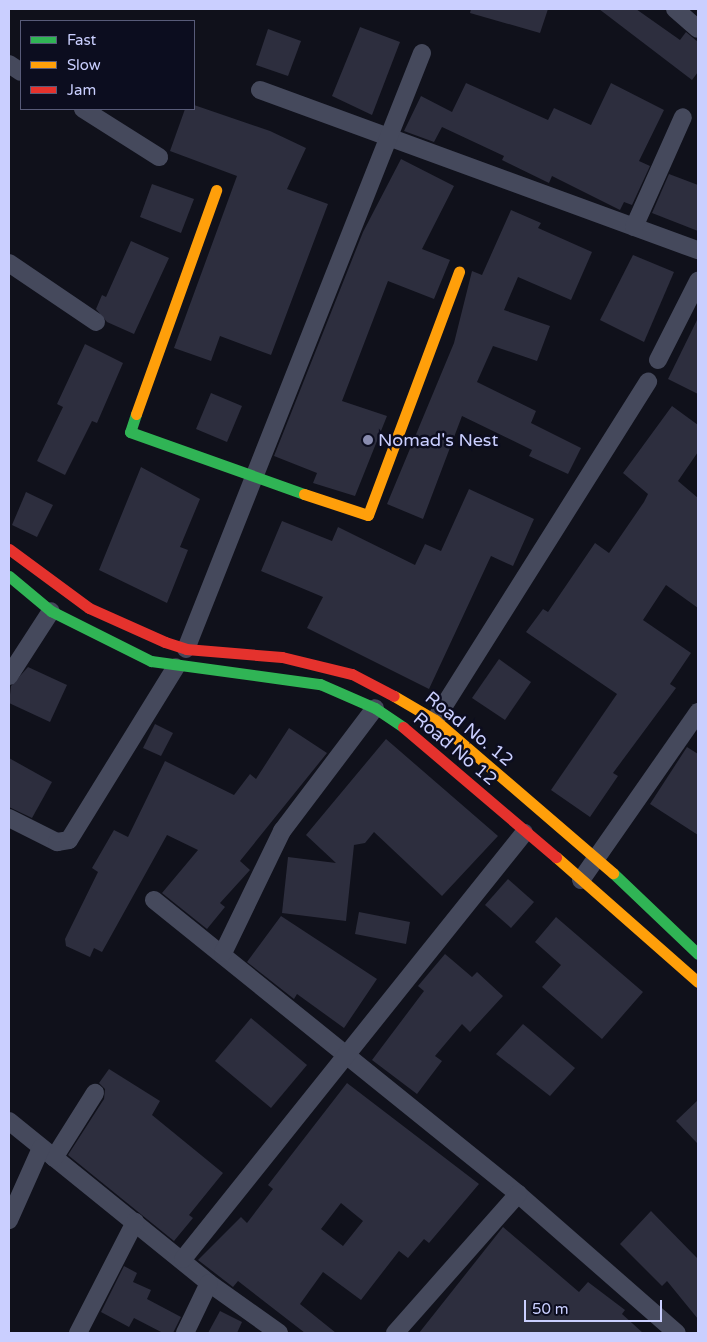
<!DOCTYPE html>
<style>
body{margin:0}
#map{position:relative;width:707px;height:1342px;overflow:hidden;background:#10111b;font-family:"Varela Round",sans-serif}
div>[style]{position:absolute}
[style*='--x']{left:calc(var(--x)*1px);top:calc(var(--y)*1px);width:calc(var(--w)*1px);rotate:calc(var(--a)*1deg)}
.building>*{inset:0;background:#2d2e3e}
.street>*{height:18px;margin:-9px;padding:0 9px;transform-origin:9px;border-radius:9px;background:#45495c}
.fast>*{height:11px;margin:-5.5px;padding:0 5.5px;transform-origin:5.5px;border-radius:5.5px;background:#30b455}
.slow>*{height:11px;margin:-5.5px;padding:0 5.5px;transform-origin:5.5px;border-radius:5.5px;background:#ff9f0a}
.jam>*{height:11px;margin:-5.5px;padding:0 5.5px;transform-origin:5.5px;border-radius:5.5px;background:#e5322d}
.dots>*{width:14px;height:14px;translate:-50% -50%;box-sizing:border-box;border:2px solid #0c0d1f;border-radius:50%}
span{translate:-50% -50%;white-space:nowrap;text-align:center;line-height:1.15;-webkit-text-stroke:5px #0c0d1f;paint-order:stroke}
.poi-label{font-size:18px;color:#cacfff}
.left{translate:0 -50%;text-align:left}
.street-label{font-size:18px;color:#cacfff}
.frame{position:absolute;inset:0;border:10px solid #cacfff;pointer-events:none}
.legend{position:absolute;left:20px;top:20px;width:175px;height:90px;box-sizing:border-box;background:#0c0d1f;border:1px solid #585b79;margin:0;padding:6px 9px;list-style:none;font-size:15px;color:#cacfff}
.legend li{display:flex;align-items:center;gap:10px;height:25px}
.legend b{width:25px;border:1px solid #585b79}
.scale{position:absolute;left:524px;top:1300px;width:138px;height:22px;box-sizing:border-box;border:2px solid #cacfff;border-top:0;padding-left:6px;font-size:15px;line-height:18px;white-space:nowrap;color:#cacfff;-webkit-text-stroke:4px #0c0d1f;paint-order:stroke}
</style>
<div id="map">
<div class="building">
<i style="clip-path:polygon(471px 9px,548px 9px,540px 33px,470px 13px)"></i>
<i style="clip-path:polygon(599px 9px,636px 9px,680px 40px,686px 32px,698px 42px,698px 72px,692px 80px)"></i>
<i style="clip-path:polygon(360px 27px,400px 42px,372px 115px,332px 96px)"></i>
<i style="clip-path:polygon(268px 29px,301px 41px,288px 76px,256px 65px)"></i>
<i style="clip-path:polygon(466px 83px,548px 120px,554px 108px,591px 125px,611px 83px,664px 110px,639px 161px,650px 166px,632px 205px,624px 202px,620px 210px,552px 176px,549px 183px,502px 160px,504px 156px,442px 127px,434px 142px,404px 131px,421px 96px,452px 112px)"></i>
<i style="clip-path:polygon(194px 105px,270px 131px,306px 148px,287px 189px,328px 204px,271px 355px,220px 336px,211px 361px,174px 348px,237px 176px,170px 151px,185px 109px)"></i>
<i style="clip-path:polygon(401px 159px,454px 186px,422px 249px,450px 260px,434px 299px,388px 281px,342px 401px,387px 416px,355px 496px,313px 483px,317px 473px,274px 456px,363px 232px)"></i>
<i style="clip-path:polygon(669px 174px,698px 185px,698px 231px,652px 213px)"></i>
<i style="clip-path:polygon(152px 184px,194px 199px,181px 233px,140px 217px)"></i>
<i style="clip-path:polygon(511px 210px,541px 223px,538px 228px,592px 252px,571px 300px,518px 277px,504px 310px,550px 326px,537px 361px,493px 346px,477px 382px,536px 411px,531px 423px,581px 448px,568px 474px,529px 456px,532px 450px,462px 416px,423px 519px,387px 504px,454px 343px,472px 271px,482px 275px)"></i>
<i style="clip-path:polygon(131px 241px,169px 258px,134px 334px,107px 322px,96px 309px,102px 295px,106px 297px)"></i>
<i style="clip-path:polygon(633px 255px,674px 272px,644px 342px,600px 320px)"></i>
<i style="clip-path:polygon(698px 318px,698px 394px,668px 379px)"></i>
<i style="clip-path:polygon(85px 344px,123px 363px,97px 423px,92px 421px,65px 475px,37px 461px,63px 407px,57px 404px)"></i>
<i style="clip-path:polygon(211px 393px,242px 406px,227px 442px,196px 429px)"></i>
<i style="clip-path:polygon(672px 406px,698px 425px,698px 452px,678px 481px,698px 498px,698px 608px,666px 585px,643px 620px,691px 653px,670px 684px,676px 688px,613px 773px,618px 776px,590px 817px,551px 790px,617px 694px,526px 632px,543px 609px,548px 612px,595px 543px,609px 553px,644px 502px,648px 494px,623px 473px)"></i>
<i style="clip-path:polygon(141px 467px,200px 499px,180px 547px,188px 550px,167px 603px,99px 570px)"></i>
<i style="clip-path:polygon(469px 489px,534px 519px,513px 566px,491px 556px,429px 689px,307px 628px,323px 597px,261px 571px,282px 521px,332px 541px,338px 527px,415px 565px,425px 544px,441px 551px)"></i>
<i style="clip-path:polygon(26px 492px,53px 505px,37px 537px,12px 525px)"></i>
<i style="clip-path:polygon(499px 659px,531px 682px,505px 720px,472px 698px)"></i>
<i style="clip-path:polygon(28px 667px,67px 685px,50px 722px,9px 703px,11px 686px)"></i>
<i style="clip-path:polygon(155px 724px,173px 733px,161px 756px,143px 748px)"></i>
<i style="clip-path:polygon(289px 728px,327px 753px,240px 861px,250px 870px,220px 903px,225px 907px,207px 929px,162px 893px,198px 850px,167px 835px,102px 952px,94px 948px,90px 957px,66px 946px,65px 939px,98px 872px,92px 868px,114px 830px,128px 837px,165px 761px,234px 795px,250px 774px,256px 779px)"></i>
<i style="clip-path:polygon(386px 739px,498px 836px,442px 896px,374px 832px,365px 843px,354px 845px,346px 921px,282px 913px,288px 857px,336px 863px,306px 835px)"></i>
<i style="clip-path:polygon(687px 747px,698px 754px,698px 835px,650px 804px)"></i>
<i style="clip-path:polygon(9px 758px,52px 782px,32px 818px,9px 807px)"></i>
<i style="clip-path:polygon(508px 879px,534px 902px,511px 928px,485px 905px)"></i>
<i style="clip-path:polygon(359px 912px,410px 922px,406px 944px,355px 934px)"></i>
<i style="clip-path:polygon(281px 916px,377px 979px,344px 1028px,297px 994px,294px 999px,247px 962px)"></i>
<i style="clip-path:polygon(556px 917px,643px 992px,602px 1039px,542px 987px,561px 965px,535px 942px)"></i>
<i style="clip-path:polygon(445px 954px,472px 977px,477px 972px,503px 996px,470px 1032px,462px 1024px,435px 1056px,442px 1061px,417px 1094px,372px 1060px,424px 991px,418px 986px)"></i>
<i style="clip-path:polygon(251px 1018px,307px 1065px,271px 1108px,215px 1061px)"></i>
<i style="clip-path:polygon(523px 1024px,575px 1068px,550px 1096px,496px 1054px)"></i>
<i style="clip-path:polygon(109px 1069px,160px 1101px,152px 1115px,223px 1173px,189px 1215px,193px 1218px,174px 1241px,68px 1155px,104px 1099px,105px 1089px,99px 1083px)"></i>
<i style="clip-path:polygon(evenodd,347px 1083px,479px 1184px,429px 1243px,424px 1239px,408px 1258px,399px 1251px,361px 1300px,323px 1272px,300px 1304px,336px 1333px,305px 1333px,238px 1281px,233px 1287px,198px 1260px,241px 1217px,247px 1223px,273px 1189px,268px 1185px,347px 1083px,341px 1203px,363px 1221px,343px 1246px,321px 1229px,341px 1203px)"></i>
<i style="clip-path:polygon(698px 1100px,698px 1144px,676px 1121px)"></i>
<i style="clip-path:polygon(651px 1211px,698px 1259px,698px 1319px,667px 1281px,662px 1286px,620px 1244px)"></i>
<i style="clip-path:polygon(503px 1227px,579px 1292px,588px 1282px,625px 1310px,622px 1314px,643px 1333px,419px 1333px)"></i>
<i style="clip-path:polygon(124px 1266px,137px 1273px,133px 1282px,151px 1290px,147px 1299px,181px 1317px,173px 1333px,163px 1333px,134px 1318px,129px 1327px,101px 1312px)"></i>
<i style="clip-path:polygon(220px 1311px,242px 1322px,237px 1333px,208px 1333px)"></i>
</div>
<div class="street">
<i style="--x:675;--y:9;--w:30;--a:41"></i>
<i style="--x:9;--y:64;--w:14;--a:34"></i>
<i style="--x:260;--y:90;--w:466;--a:20.1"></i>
<i style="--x:83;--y:109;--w:90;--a:32.3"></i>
<i style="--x:634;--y:227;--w:120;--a:-66"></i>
<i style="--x:9;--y:263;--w:105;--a:34.1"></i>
<i style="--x:658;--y:360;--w:89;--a:-63.1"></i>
<i style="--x:186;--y:649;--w:641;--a:-68.4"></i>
<i style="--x:9;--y:676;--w:77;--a:-57.1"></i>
<i style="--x:435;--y:720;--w:400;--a:-57.8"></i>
<i style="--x:9;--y:818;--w:54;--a:26.6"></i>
<i style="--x:57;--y:842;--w:12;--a:-9"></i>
<i style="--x:69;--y:840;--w:203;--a:-58.3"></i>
<i style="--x:581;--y:880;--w:205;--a:-55.1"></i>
<i style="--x:154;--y:900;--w:468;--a:38.9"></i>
<i style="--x:518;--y:1194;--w:211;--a:41.2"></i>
<i style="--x:223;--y:953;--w:136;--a:-64.2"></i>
<i style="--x:282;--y:831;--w:154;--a:-52.9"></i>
<i style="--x:9;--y:1121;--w:257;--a:39"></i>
<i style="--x:209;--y:1283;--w:86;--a:35.5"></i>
<i style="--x:54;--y:1158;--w:77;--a:-57.8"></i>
<i style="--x:9;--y:1220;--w:79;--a:-66"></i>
<i style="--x:183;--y:1259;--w:546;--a:-51.32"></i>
<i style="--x:78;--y:1333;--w:125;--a:-62.8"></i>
<i style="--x:185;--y:1333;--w:55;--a:-64.4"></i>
<i style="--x:395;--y:1333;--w:186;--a:-48.5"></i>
</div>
<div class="fast">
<i style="--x:136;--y:414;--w:19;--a:108"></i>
<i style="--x:130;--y:432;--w:185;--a:19.6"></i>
<i style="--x:9;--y:576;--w:55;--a:39.8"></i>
<i style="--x:51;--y:611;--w:112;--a:26.6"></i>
<i style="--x:151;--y:661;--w:171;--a:7.8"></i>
<i style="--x:320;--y:684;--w:60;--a:23.6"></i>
<i style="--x:375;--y:708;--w:34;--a:34"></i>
<i style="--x:613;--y:873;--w:117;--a:43.6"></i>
</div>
<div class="slow">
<i style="--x:136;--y:414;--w:238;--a:-70.3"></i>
<i style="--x:304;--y:494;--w:67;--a:18.2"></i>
<i style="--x:368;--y:515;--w:260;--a:-69.5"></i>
<i style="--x:394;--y:696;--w:48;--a:30.3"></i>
<i style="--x:435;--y:720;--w:235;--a:40.7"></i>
<i style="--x:556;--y:857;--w:189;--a:41.4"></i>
</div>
<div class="jam">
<i style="--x:9;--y:549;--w:99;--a:36.4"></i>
<i style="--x:89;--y:608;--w:83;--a:24.1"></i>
<i style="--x:165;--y:642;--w:22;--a:18"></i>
<i style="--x:186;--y:649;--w:96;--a:4.8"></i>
<i style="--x:282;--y:657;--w:72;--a:13.7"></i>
<i style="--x:352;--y:674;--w:47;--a:27.6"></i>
<i style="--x:403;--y:727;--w:201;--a:40.4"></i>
</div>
<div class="dots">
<i style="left:368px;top:440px;background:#898caf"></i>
</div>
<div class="poi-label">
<span class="left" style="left:378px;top:440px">Nomad's Nest</span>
</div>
<div class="street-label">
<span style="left:469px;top:729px;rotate:39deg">Road No. 12</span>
<span style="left:455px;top:749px;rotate:40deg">Road No 12</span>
</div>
<div class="frame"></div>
<ul class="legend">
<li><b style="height:6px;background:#30b455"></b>Fast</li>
<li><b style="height:6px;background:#ff9f0a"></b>Slow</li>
<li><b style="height:6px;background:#e5322d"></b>Jam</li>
</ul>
<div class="scale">50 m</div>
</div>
